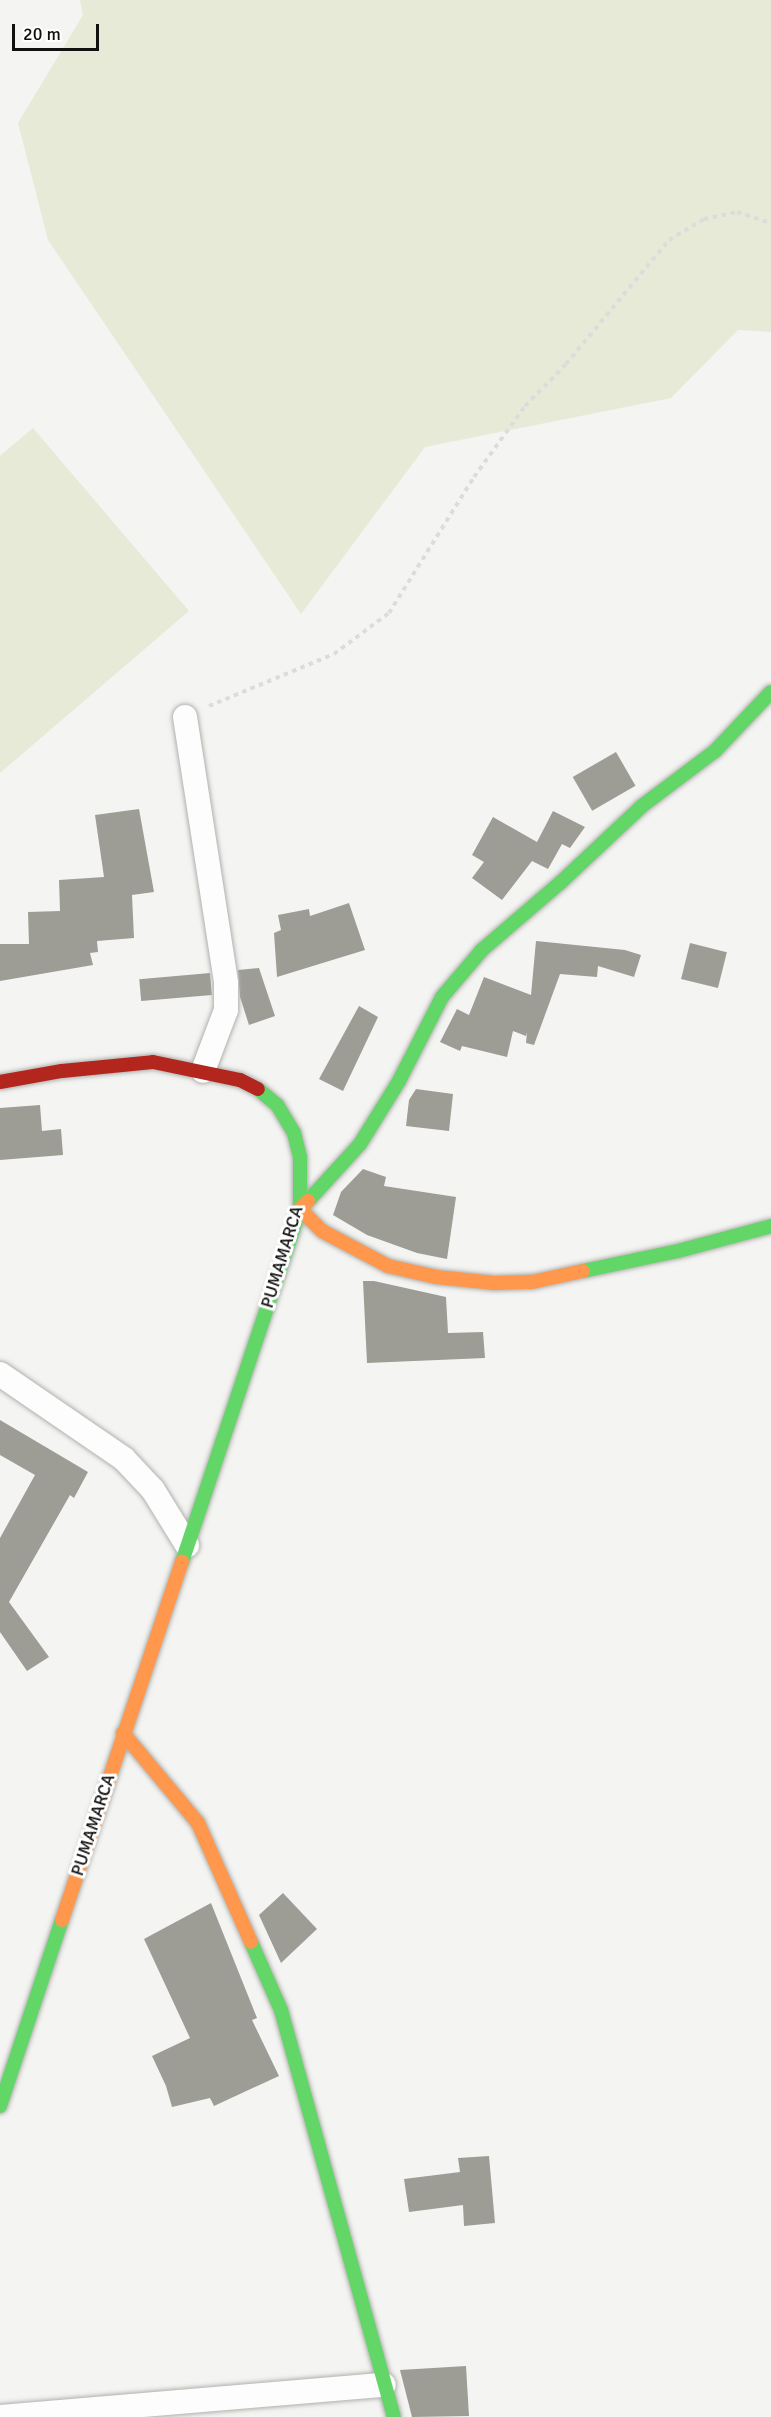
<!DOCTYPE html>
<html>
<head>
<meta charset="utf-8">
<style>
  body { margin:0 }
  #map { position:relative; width:771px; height:2417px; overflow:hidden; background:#f4f4f2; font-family:Signika,sans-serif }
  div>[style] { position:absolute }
  .green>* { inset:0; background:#e7ead6 }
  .building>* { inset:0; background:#9d9d96; transform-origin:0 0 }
  .path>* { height:4px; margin-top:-2px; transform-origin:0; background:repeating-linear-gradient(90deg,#dcdcdc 0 4.5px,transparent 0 9px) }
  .roads { filter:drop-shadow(0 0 2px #b1b1af) drop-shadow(0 0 2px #b1b1af) }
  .street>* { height:24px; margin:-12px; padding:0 12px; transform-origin:12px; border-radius:12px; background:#fdfdfd }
  .fast>* { height:14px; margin:-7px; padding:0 7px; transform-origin:7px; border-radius:7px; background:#63d668 }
  .slow>* { height:14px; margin:-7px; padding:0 7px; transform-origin:7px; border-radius:7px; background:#ff974d }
  .jam>* { height:14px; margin:-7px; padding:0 7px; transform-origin:7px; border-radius:7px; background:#b3261e }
  span { translate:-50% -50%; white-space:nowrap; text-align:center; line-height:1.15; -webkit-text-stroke:6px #fff; paint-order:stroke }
  .street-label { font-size:18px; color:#111110 }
  .scale { position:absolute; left:12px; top:24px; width:87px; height:27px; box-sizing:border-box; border:3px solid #111110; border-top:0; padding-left:8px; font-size:18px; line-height:21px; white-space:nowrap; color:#111110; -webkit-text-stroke:4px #fff; paint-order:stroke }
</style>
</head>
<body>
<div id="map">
  <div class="green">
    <i style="clip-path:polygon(80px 0,771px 0,771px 332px,738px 330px,671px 398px,425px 447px,301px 614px,48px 240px,18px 123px,83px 15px)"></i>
    <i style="clip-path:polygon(33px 428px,189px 611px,0 773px,0 456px)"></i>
  </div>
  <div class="building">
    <i style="left:616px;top:752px;width:39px;height:50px;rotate:60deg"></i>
    <i style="clip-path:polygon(139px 809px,154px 892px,132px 895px,134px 938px,97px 941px,98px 952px,90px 953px,93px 965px,0 981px,0 944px,29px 944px,28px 912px,60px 911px,59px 880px,104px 877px,95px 815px)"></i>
    <i style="clip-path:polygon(553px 811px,585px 827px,570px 848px,562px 844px,548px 869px,532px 861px,502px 900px,472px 878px,484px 862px,472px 855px,493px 817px,537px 842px)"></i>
    <i style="clip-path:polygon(349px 903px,365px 950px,277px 977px,274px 933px,281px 930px,278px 915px,309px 909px,310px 916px)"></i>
    <i style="clip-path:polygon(536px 941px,625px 950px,641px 955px,634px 977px,598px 966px,597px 977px,560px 974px,534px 1045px,526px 1043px,527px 1032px,526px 1036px,513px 1031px,507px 1057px,462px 1046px,460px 1051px,440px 1042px,457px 1009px,469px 1015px,484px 977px,531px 995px)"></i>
    <i style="left:690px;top:943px;width:38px;height:37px;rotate:14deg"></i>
    <i style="clip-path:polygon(259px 968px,275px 1016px,249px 1025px,240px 997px,238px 970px)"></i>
    <i style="left:210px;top:973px;width:22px;height:71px;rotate:85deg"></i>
    <i style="clip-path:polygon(359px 1006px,378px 1017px,343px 1091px,319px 1079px)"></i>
    <i style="clip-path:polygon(416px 1089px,453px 1094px,449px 1131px,406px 1126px,409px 1100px)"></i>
    <i style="clip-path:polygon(40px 1105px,42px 1131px,61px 1129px,63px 1155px,0 1160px,0 1108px)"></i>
    <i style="clip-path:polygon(363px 1169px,386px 1177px,384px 1186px,456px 1197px,447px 1259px,417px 1253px,367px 1235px,333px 1215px,341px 1192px)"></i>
    <i style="clip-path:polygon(363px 1281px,374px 1281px,446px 1297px,448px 1333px,483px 1332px,485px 1358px,367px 1363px)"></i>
    <i style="clip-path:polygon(0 1420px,88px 1472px,74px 1498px,70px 1495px,9px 1602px,49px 1657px,27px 1671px,0 1632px,0 1538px,35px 1475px,0 1455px)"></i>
    <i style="clip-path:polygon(283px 1893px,317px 1929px,281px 1963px,259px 1915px)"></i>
    <i style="clip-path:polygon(211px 1903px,257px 2018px,252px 2020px,279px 2076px,214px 2106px,210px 2098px,172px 2107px,166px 2086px,152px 2056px,190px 2038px,144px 1939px)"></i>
    <i style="clip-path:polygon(489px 2156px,495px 2223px,464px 2226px,463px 2205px,409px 2212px,404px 2179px,460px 2172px,458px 2158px)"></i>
    <i style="clip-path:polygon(466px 2366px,469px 2416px,412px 2417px,400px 2370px)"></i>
  </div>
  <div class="path">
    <i style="left:209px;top:706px;width:135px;rotate:-22.6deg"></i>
    <i style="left:334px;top:654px;width:69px;rotate:-36.7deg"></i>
    <i style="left:389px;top:613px;width:160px;rotate:-58deg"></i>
    <i style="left:474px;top:477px;width:87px;rotate:-54.3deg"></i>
    <i style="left:525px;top:406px;width:59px;rotate:-45.7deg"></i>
    <i style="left:566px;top:364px;width:161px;rotate:-50.3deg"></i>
    <i style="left:669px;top:240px;width:41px;rotate:-31deg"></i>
    <i style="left:704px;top:219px;width:34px;rotate:-12deg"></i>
    <i style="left:737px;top:212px;width:36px;rotate:18deg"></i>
  </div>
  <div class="roads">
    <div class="street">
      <i style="left:185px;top:717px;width:269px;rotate:81.2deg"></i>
      <i style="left:226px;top:983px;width:27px;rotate:90deg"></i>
      <i style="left:226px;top:1010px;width:65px;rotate:110.7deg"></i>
      <i style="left:0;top:1374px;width:150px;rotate:34.4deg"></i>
      <i style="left:124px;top:1459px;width:42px;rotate:46.9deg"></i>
      <i style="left:153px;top:1490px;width:65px;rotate:58.3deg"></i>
      <i style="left:0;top:2417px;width:385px;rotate:-4.8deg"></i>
    </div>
    <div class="fast">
      <i style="left:308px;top:1201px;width:77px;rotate:-47.6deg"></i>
      <i style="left:360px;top:1144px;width:74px;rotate:-58.2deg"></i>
      <i style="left:399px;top:1081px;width:94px;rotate:-62.9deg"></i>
      <i style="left:442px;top:997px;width:62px;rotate:-49.6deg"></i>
      <i style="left:482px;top:950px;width:103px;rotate:-40.7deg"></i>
      <i style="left:560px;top:883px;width:112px;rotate:-43.2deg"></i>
      <i style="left:642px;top:806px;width:91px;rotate:-37deg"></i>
      <i style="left:715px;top:751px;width:81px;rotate:-46.5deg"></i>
      <i style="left:583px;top:1271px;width:97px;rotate:-11.9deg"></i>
      <i style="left:678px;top:1251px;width:96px;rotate:-15deg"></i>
      <i style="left:182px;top:1562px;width:372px;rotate:-71.5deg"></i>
      <i style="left:300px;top:1209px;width:52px;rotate:-90deg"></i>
      <i style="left:300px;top:1157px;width:25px;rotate:-104deg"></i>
      <i style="left:294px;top:1133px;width:33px;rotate:-121deg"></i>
      <i style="left:277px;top:1105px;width:25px;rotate:-140deg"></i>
      <i style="left:251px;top:1942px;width:74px;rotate:66.2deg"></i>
      <i style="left:281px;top:2010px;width:422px;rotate:74.5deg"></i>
      <i style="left:0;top:2106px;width:196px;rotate:-71.6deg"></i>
    </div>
    <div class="slow">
      <i style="left:308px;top:1201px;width:11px;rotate:135deg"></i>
      <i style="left:300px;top:1209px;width:31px;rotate:45deg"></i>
      <i style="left:322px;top:1231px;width:75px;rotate:27.9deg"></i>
      <i style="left:388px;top:1266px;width:49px;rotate:12.9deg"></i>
      <i style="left:436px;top:1277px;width:59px;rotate:5.8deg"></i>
      <i style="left:495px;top:1283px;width:37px;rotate:-2deg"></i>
      <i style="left:532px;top:1282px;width:52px;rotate:-12.2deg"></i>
      <i style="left:123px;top:1733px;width:117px;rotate:50.2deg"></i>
      <i style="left:198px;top:1823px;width:130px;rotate:66deg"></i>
      <i style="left:62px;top:1920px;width:378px;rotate:-71.5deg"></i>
    </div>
    <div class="jam">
      <i style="left:0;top:1082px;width:63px;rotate:-10.1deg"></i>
      <i style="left:62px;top:1071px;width:91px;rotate:-5.6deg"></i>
      <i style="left:153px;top:1062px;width:89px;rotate:11.7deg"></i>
      <i style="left:240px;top:1080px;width:20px;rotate:27deg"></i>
    </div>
  </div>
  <div class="street-label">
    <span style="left:282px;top:1257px;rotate:-73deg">PUMAMARCA</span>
    <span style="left:93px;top:1825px;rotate:-72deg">PUMAMARCA</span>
  </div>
  <div class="scale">20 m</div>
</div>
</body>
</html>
